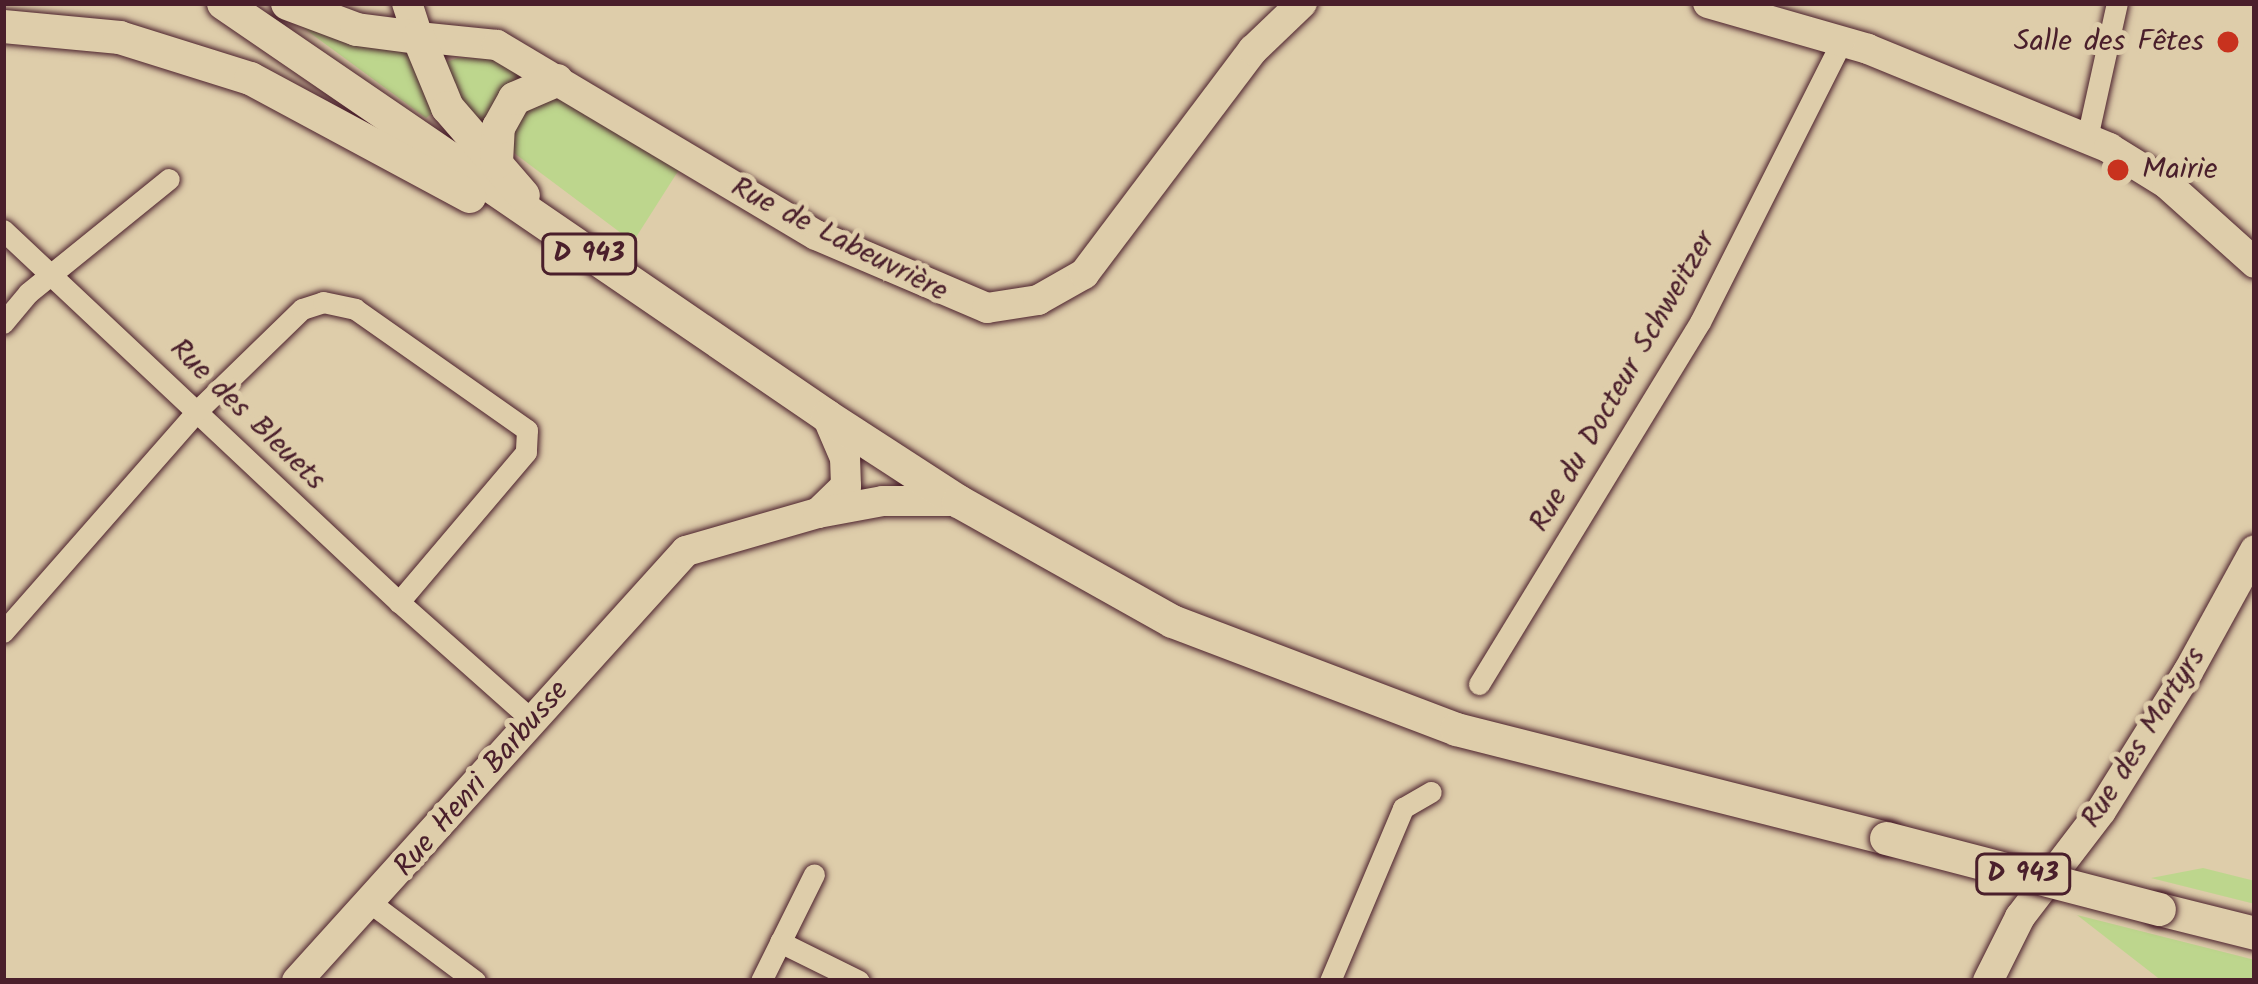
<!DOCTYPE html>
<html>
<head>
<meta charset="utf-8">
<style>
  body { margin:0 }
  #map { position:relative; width:2258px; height:984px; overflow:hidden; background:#decdaa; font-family:Kalam,sans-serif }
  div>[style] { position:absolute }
  .green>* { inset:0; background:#bdd68d }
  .roads { filter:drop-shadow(0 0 3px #4a1f2b) drop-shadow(0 0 3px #4a1f2b) }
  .street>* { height:21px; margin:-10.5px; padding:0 10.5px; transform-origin:10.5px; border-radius:10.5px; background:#decdaa }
  .secondary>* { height:30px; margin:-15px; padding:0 15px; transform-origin:15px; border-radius:15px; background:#decdaa }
  .primary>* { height:33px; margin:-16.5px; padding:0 16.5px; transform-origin:16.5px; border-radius:16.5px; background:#decdaa }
  .bridges { filter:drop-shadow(0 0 3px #4a1f2b) drop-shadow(0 0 3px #4a1f2b) }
  .primary-bridge>* { height:33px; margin:-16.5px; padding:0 16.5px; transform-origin:16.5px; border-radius:16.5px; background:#decdaa }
  .dots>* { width:33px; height:33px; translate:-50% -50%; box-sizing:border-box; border:6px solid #decdaa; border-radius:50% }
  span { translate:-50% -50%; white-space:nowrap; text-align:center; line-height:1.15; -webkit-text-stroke:10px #decdaa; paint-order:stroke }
  .shield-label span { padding:3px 9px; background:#decdaa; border:3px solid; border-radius:9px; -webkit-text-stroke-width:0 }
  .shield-label { font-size:27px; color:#4a1f2b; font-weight:700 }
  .poi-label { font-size:30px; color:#4a1f2b }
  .right { translate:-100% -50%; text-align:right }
  .left { translate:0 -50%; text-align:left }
  .street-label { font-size:30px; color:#4a1f2b }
  .frame { position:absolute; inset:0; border:6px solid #4a1f2b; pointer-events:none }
</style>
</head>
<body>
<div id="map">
  <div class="green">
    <i style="clip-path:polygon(279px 10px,411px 46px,439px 108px,426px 118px)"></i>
    <i style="clip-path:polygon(458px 58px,497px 59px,537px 81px,487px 141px,454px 109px,443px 63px)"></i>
    <i style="clip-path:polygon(543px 96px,572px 102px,682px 165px,633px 242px,514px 153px,506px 127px)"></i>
    <i style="clip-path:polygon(2203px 868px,2255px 881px,2255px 904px,2151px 878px)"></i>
    <i style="clip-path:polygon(2077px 915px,2255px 960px,2255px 981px,2162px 981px)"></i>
  </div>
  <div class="roads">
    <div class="street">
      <i style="left:2087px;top:138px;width:138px;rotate:-77.5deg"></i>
      <i style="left:3px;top:230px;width:543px;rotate:43.21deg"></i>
      <i style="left:3px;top:323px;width:39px;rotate:-50deg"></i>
      <i style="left:28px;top:293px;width:181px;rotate:-39deg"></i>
      <i style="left:3px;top:632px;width:295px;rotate:-48.7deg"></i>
      <i style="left:198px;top:410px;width:145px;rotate:-44.2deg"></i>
      <i style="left:302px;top:309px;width:22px;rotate:-18deg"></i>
      <i style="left:323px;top:302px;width:33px;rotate:12deg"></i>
      <i style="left:355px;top:309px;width:210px;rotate:35.1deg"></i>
      <i style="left:527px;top:430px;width:22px;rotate:93deg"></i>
      <i style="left:526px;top:452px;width:197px;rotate:130.3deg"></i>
      <i style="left:399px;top:602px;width:178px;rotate:41.6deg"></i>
      <i style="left:1479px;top:684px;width:424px;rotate:-58.6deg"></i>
      <i style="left:1700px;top:322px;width:315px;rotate:-63.2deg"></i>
      <i style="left:372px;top:904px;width:129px;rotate:36.8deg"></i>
      <i style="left:780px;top:942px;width:88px;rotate:26.3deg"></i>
      <i style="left:761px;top:981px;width:119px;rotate:-63.6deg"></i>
      <i style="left:1330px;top:981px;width:188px;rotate:-67.1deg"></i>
      <i style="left:1403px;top:808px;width:32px;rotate:-30deg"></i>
    </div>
    <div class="secondary">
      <i style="left:407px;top:3px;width:36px;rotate:72deg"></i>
      <i style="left:418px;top:37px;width:79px;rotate:5.8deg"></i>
      <i style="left:497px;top:45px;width:371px;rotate:30.8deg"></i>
      <i style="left:816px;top:235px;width:186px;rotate:23.1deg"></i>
      <i style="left:987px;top:308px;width:52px;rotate:-8.9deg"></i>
      <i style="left:1038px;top:300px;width:53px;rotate:-29.5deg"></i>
      <i style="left:1084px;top:274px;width:281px;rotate:-53deg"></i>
      <i style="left:1253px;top:50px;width:68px;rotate:-43.8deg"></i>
      <i style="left:1708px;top:3px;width:166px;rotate:16deg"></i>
      <i style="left:1868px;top:49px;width:261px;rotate:22.3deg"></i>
      <i style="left:2109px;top:148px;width:68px;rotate:31.8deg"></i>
      <i style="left:2167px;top:184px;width:118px;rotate:41.9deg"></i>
      <i style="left:818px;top:513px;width:39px;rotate:-44deg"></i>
      <i style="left:846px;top:486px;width:28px;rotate:-92deg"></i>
      <i style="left:845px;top:458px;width:46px;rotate:-113.2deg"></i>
      <i style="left:297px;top:981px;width:580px;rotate:-47.87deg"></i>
      <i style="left:686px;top:551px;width:137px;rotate:-16.1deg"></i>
      <i style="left:818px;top:513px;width:66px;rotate:-10.5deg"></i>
      <i style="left:883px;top:501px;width:75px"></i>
      <i style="left:1988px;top:981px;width:72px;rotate:-63.4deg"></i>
      <i style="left:2020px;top:917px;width:133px;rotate:-52.6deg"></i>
      <i style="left:2101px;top:811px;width:164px;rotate:-58deg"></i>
      <i style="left:2188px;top:672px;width:139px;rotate:-61.2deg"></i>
    </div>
    <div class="primary">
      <i style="left:223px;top:3px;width:732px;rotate:34.36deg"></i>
      <i style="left:827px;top:416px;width:156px;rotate:33deg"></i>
      <i style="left:958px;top:501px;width:245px;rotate:29.3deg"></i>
      <i style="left:1172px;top:621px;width:304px;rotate:20.8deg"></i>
      <i style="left:1456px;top:729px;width:444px;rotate:14.2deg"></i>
      <i style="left:287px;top:3px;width:74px;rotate:20.6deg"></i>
      <i style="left:356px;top:29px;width:63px;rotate:7.4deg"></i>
      <i style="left:418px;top:37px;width:76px;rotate:67.5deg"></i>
      <i style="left:447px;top:107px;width:116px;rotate:49.2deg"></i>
      <i style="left:3px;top:26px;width:117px;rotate:5.4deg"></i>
      <i style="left:119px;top:37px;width:137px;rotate:17.4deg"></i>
      <i style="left:250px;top:78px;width:249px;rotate:28.3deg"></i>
      <i style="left:496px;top:162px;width:35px;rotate:-87deg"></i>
      <i style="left:498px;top:127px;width:33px;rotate:-61deg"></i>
      <i style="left:514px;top:98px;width:46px;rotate:-23.2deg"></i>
      <i style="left:2159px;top:909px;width:99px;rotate:14deg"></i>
    </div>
  </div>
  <div class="bridges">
    <div class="primary-bridge">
      <i style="left:1886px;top:838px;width:282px;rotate:14.6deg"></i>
    </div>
  </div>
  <div class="dots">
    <i style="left:2228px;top:42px;background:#c8321e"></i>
    <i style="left:2118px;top:170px;background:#c8321e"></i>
  </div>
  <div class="shield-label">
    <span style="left:589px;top:254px">D 943</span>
    <span style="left:2023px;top:874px">D 943</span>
  </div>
  <div class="poi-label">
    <span class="right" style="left:2204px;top:42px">Salle des Fêtes</span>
    <span class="left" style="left:2142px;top:170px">Mairie</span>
  </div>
  <div class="street-label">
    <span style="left:839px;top:240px;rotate:27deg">Rue de Labeuvrière</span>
    <span style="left:1623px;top:382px;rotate:-60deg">Rue du Docteur Schweitzer</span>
    <span style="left:247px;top:415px;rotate:44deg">Rue des Bleuets</span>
    <span style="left:2144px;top:738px;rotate:-58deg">Rue des Martyrs</span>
    <span style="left:482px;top:779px;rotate:-49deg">Rue Henri Barbusse</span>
  </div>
  <div class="frame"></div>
</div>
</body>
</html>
